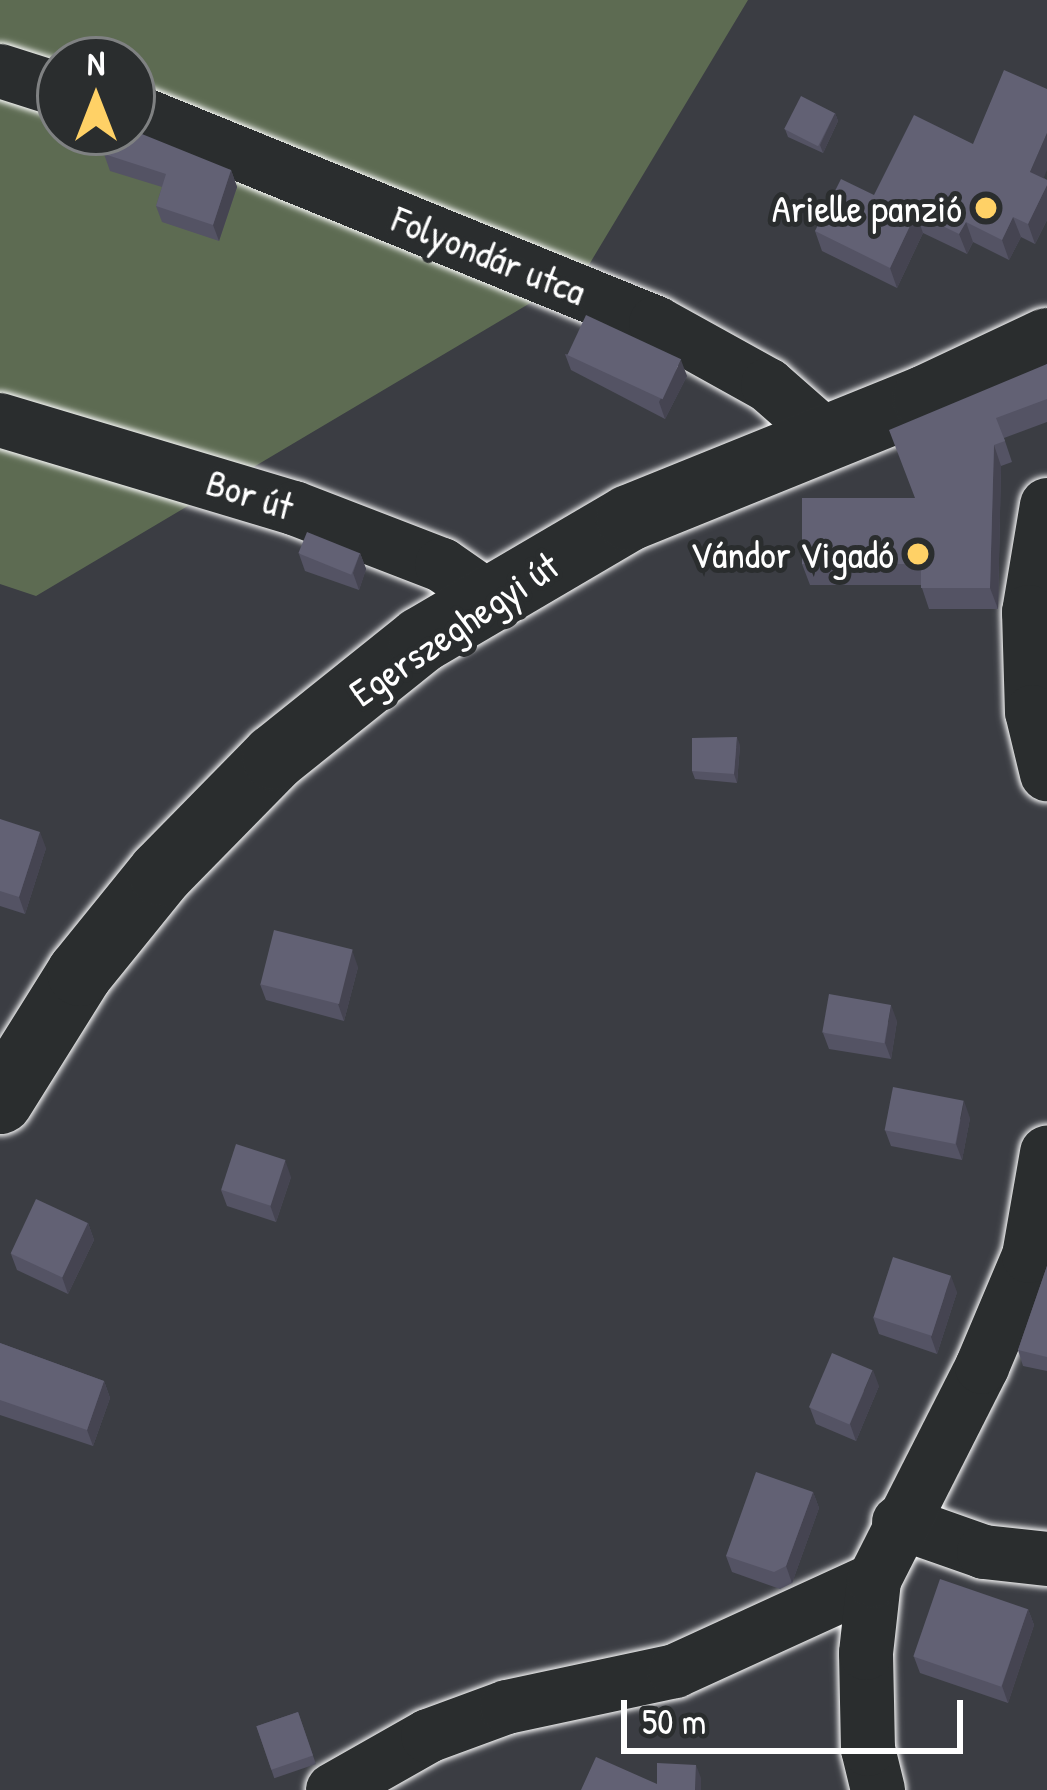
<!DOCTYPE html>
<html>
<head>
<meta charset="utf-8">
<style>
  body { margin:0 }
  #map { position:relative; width:1047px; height:1790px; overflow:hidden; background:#3b3d43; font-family:"Patrick Hand",sans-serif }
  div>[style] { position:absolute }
  .green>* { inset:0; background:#5d6b52 }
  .roads { filter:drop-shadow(0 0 3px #fff) drop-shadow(0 0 3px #fff) }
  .minor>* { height:54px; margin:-27px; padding:0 27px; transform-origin:27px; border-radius:27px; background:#2a2d2e }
  .tertiary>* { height:66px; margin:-33px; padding:0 33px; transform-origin:33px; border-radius:33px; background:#2a2d2e }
  .wall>* { inset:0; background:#545364; transform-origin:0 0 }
  .shaded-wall>* { inset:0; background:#454451 }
  .building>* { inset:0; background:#626174; transform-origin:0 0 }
  .dots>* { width:33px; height:33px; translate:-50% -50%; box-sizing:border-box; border:6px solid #2a2d2e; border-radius:50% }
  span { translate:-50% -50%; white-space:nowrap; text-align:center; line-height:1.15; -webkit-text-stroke:10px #2a2d2e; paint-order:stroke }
  .poi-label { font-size:39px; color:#fff }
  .right { translate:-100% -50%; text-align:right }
  .street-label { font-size:39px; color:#fff }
  .north { position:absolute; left:36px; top:36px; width:120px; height:120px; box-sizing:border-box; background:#2a2d2e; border:3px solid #7f8182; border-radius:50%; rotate:0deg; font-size:33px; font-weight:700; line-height:48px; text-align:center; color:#fff }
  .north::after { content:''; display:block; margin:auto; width:42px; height:54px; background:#ffd166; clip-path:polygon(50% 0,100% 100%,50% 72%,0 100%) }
  .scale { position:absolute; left:621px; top:1700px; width:342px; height:54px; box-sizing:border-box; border:6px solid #fff; border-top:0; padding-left:15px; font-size:36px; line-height:42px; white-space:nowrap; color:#fff; -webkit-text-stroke:9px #2a2d2e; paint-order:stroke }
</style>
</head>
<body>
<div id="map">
  <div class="green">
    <i style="clip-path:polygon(evenodd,0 0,748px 0,566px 303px,547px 293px,36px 596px,0 584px,0 0,60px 60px,132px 60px,132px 132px,60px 132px,60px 60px)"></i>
  </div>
  <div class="roads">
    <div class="minor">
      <i style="left:0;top:71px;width:63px;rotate:17.6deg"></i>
      <i style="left:132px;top:110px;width:566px;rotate:22.12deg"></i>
      <i style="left:656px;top:323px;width:128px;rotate:29deg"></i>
      <i style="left:768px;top:385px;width:77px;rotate:41.3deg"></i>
      <i style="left:0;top:420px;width:307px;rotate:16.7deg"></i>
      <i style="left:294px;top:508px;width:159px;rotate:21.1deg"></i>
      <i style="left:442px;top:565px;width:56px;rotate:34.8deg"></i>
      <i style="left:1047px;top:505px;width:109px;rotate:99.5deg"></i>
      <i style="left:1029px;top:612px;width:100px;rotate:88.3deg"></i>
      <i style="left:1032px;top:712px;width:64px;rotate:76.4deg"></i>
      <i style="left:899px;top:1522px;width:90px;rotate:19.4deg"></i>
      <i style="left:984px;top:1552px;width:63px;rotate:6.3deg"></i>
      <i style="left:333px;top:1790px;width:109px;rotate:-29.6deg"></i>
      <i style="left:428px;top:1736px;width:84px;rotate:-20.2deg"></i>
      <i style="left:507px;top:1707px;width:172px;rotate:-12.1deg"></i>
      <i style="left:675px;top:1671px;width:219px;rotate:-24.6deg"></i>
      <i style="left:878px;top:1790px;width:42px;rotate:-103.7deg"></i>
      <i style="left:868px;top:1749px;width:96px;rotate:-91.2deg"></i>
      <i style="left:866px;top:1653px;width:73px;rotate:-83.7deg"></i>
      <i style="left:874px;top:1580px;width:239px;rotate:-63.1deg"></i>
      <i style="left:982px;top:1367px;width:121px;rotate:-67.1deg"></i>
      <i style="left:1029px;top:1256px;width:105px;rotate:-80.1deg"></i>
    </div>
    <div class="tertiary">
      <i style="left:0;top:1101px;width:151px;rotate:-58deg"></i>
      <i style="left:80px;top:973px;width:129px;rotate:-51deg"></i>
      <i style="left:161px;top:873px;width:163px;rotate:-45.5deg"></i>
      <i style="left:275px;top:757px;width:187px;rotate:-38.7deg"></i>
      <i style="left:421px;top:640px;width:241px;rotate:-30.4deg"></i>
      <i style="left:629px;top:518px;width:320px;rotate:-22deg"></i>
      <i style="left:926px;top:398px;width:134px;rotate:-25.2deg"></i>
    </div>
  </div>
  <div class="wall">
    <i style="clip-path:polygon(835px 113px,838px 121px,823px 153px,788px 137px,785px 129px)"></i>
    <i style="clip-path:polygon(104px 154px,231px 170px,237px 187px,219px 241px,162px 222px,156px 206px,162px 187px,110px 171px)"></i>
    <i style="clip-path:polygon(1044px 178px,1047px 180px,1047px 220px,1035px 244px,1021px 237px,1009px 260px,973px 242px,967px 254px,923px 233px,897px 288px,822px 251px,815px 231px,874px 195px)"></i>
    <i style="clip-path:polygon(565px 354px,687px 376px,665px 419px,571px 370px)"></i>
    <i style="clip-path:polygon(1047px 364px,1047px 422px,1004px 438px,1012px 462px,1001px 466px,998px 609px,929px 609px,921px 585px,810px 585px,802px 564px,915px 498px)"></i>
    <i style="clip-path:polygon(360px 553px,366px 569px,359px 590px,305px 571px,299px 554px)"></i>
    <i style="clip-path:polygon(740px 745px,737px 783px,695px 779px,692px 771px)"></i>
    <i style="clip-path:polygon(0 819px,46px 848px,25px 914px,0 906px)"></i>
    <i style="clip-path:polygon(358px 967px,344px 1021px,266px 1000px,260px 984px)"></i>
    <i style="clip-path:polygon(897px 1021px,891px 1059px,829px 1049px,823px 1033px)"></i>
    <i style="clip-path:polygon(970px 1118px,962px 1160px,891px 1146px,885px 1130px)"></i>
    <i style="clip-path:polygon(291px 1177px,276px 1222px,227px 1206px,221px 1190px)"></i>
    <i style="clip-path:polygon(88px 1223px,94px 1240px,68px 1294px,17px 1270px,11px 1254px)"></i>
    <i style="clip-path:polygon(1047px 1266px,1047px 1371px,1023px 1366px,1018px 1350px)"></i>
    <i style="clip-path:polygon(957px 1292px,937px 1354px,879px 1334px,873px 1317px)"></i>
    <i style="clip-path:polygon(0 1343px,104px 1381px,110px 1398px,93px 1446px,0 1415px)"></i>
    <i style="clip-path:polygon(879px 1386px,856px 1441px,816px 1424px,810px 1408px)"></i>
    <i style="clip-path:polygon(813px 1492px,819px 1508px,792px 1583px,780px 1589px,732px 1572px,726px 1556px)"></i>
    <i style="clip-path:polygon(1028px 1609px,1034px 1625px,1008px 1703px,920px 1673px,914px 1657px)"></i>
    <i style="left:298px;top:1712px;width:55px;height:44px;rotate:71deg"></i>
  </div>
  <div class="shaded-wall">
    <i style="clip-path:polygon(835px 113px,838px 121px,823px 153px,820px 145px)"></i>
    <i style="clip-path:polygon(1047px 133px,1047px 170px,1038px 192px,1030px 172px)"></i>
    <i style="clip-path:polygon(231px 170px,237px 187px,219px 241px,213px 225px)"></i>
    <i style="clip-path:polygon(1047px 185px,1047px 220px,1035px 244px,1028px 224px)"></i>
    <i style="clip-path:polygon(916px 213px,923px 233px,897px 288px,890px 268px)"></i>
    <i style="clip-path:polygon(1013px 217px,1021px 237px,1009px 260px,1002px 240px)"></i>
    <i style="clip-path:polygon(966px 222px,973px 242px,967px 254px,959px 234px)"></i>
    <i style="clip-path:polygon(681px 360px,687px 376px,665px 419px,659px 402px)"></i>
    <i style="clip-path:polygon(994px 445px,1001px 466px,998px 609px,990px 588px)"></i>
    <i style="clip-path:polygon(360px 553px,366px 569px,359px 590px,353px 573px)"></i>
    <i style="clip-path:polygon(737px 737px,740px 745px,737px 783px,734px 774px)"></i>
    <i style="clip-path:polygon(40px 832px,46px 848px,25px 914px,19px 897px)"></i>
    <i style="clip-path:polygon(352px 950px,358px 967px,344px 1021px,338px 1004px)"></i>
    <i style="clip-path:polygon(891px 1005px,897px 1021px,891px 1059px,885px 1043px)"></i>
    <i style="clip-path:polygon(964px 1101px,970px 1118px,962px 1160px,956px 1144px)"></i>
    <i style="clip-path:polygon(285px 1160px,291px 1177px,276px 1222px,270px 1205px)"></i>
    <i style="clip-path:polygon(88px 1223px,94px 1240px,68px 1294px,62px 1277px)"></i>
    <i style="clip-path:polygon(951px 1276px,957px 1292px,937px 1354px,931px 1337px)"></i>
    <i style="clip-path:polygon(873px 1370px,879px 1386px,856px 1441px,850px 1424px)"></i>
    <i style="clip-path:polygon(104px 1381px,110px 1398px,93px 1446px,87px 1430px)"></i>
    <i style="clip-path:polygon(813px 1492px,819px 1508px,792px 1583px,786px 1566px)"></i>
    <i style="clip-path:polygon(1028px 1609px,1034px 1625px,1008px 1703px,1002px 1686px)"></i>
    <i style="clip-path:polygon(696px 1765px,701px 1778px,701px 1790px,695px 1790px)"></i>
  </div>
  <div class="building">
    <i style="clip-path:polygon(1004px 70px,1047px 89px,1047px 133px,1030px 172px,1047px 180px,1047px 185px,1028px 224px,1013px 217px,1002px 240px,966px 222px,959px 234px,916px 213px,890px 268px,815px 231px,841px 179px,874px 195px,914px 115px,973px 144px)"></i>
    <i style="left:801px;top:96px;width:38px;height:37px;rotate:27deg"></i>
    <i style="clip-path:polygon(132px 130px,231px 170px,213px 225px,156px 206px,166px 174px,104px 154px,111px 132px,132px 132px)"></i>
    <i style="left:586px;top:315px;width:105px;height:44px;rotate:25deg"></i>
    <i style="clip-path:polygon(1047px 364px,1047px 399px,996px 418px,1005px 441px,994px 445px,990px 588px,921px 588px,921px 564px,802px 564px,802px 498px,915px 498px,889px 430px)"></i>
    <i style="left:307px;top:532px;width:57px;height:23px;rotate:22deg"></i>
    <i style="clip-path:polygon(737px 737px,734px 774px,692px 771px,692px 738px)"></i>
    <i style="clip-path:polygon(0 819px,40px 832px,19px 897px,0 891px)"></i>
    <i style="left:274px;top:930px;width:81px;height:56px;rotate:14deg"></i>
    <i style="left:829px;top:994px;width:63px;height:39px;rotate:10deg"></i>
    <i style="left:893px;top:1087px;width:72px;height:44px;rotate:11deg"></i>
    <i style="left:236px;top:1144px;width:52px;height:48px;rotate:18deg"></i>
    <i style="left:36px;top:1199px;width:57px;height:60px;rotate:25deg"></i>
    <i style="left:893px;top:1257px;width:61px;height:63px;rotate:18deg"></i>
    <i style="clip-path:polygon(1047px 1266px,1047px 1357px,1018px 1350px)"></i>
    <i style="clip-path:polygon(0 1343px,104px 1381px,87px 1430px,0 1400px)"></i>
    <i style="left:832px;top:1353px;width:44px;height:59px;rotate:23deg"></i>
    <i style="clip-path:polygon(756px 1472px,813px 1492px,786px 1566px,774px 1572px,726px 1556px)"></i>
    <i style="left:940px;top:1579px;width:93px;height:82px;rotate:19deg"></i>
    <i style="left:298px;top:1712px;width:46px;height:44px;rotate:71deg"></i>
    <i style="clip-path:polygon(596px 1757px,657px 1784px,657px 1763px,696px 1765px,695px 1790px,581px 1790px)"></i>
  </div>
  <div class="dots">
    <i style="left:986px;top:208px;background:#ffd166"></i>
    <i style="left:918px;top:554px;background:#ffd166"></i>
  </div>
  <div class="poi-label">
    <span class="right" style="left:962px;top:208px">Arielle panzió</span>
    <span class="right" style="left:894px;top:554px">Vándor Vigadó</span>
  </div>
  <div class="street-label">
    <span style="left:489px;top:255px;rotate:22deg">Folyondár utca</span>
    <span style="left:250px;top:494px;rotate:18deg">Bor út</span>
    <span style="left:454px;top:629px;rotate:-34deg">Egerszeghegyi út</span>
  </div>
  <div class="north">N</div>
  <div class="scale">50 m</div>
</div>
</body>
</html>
